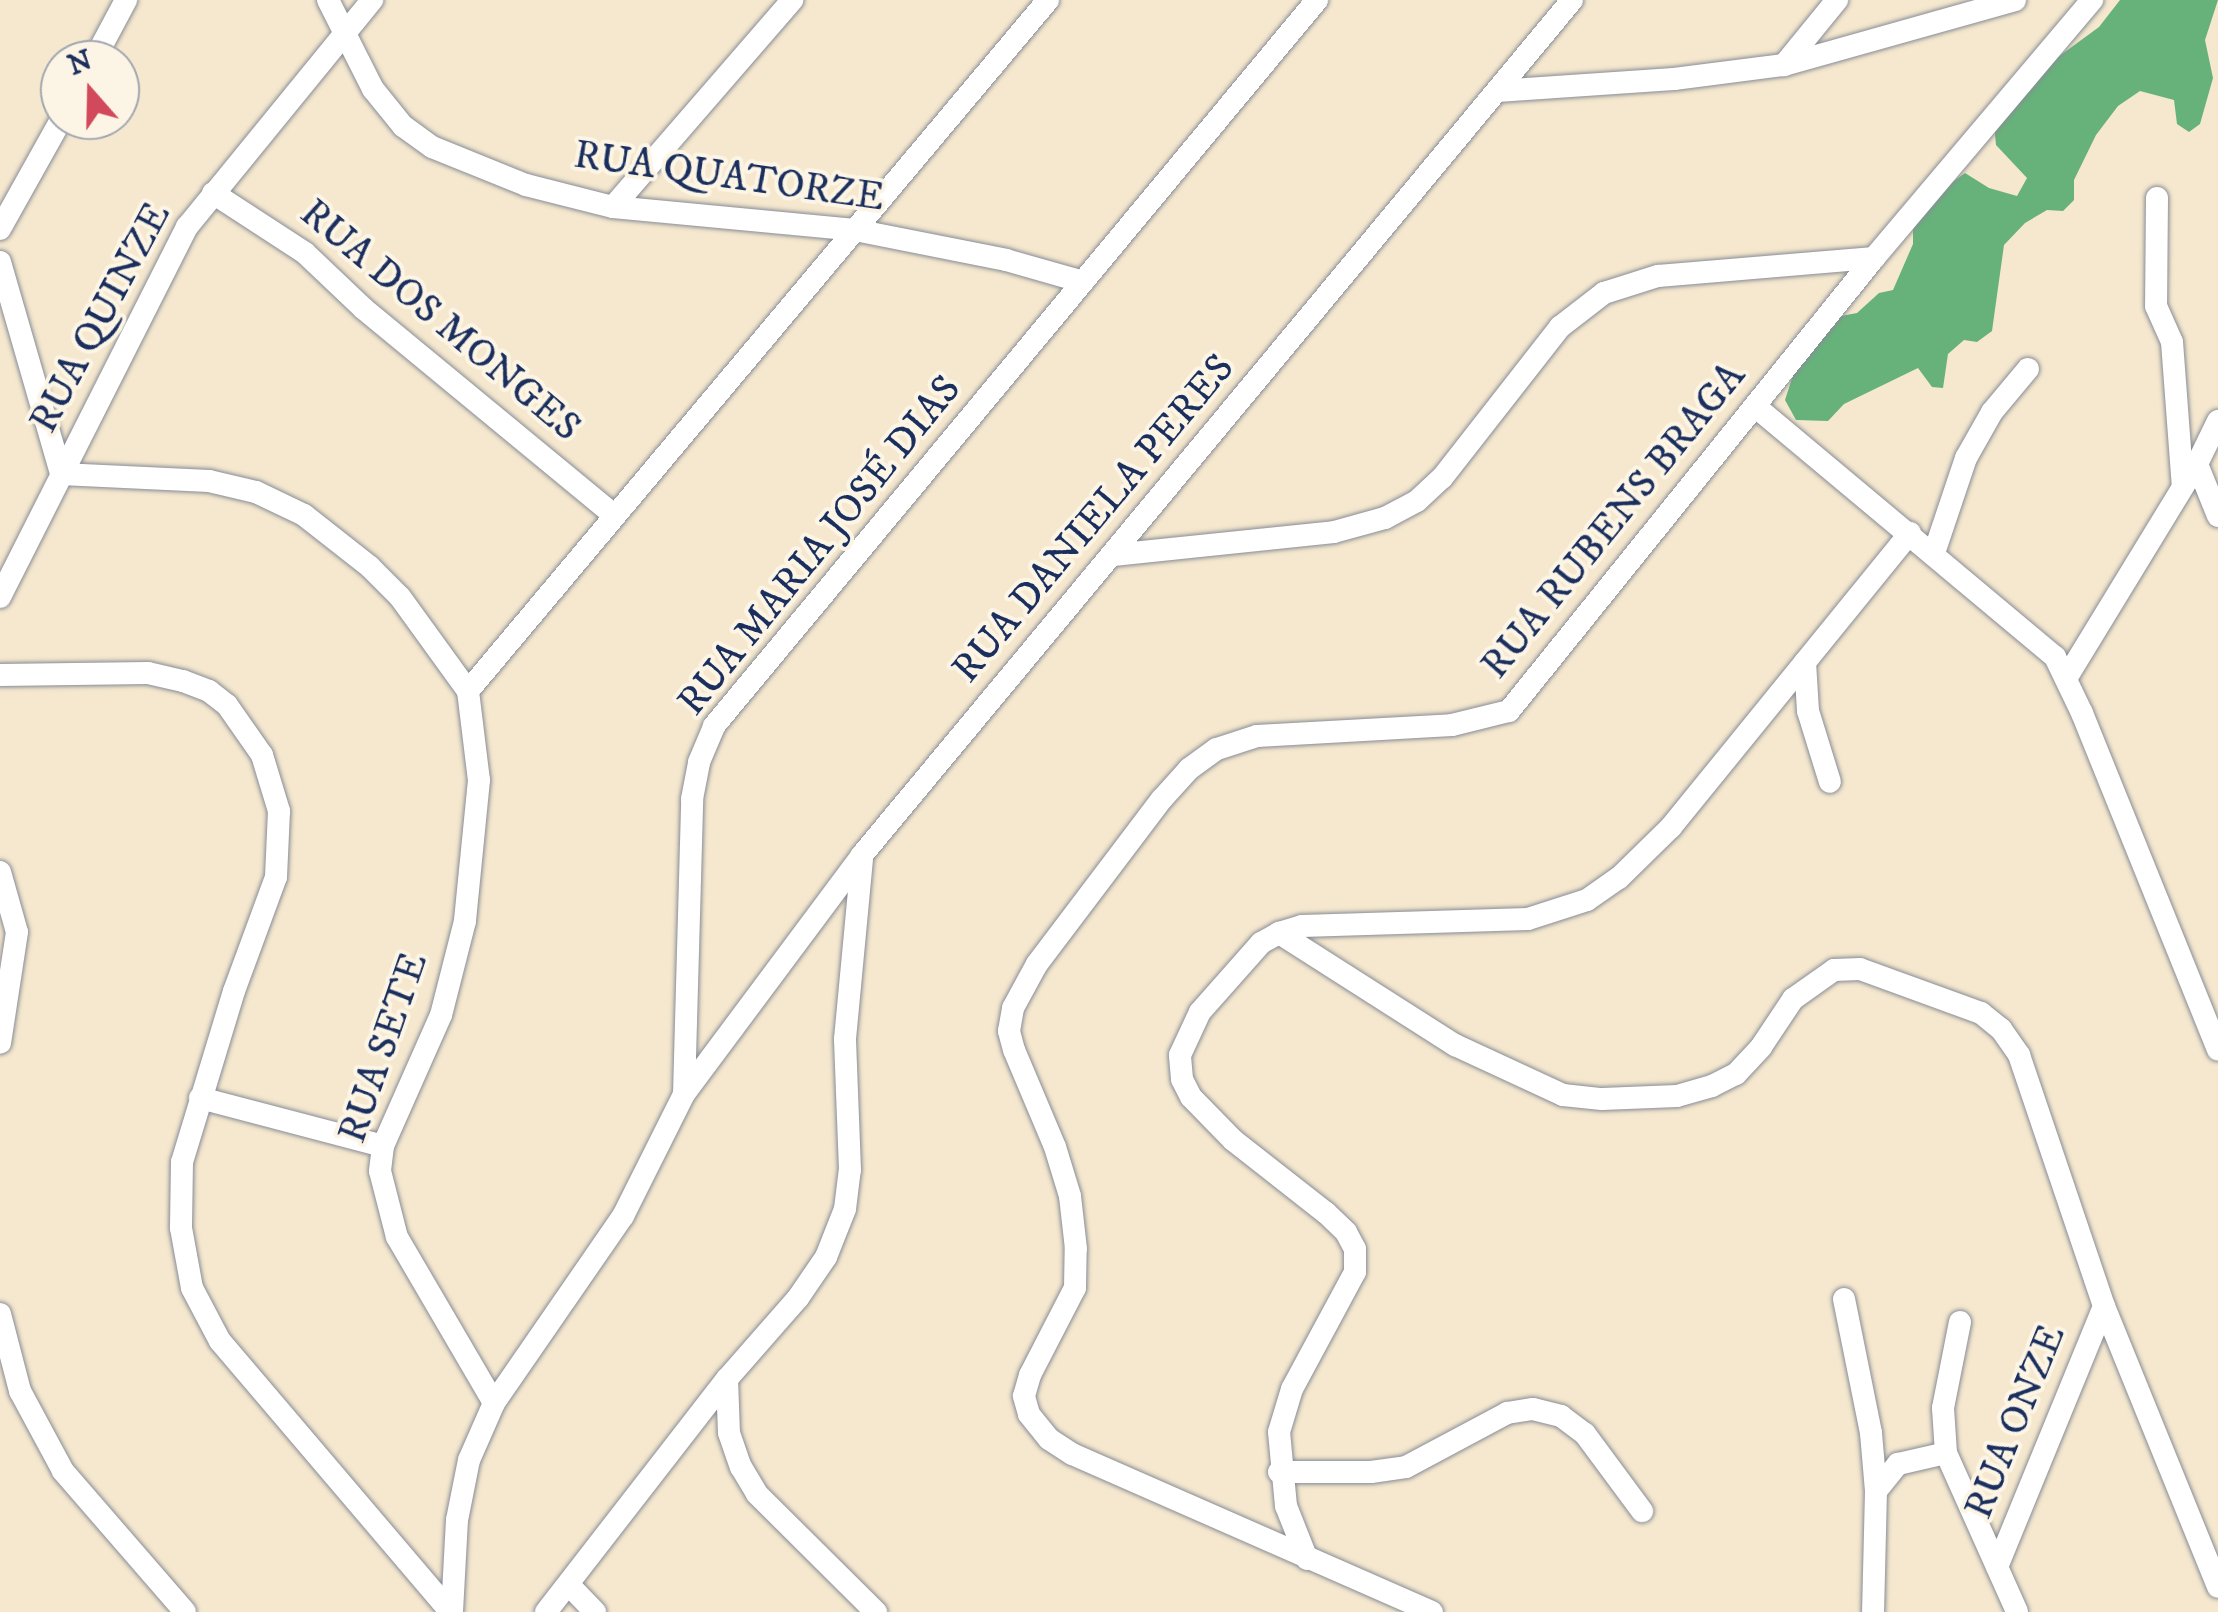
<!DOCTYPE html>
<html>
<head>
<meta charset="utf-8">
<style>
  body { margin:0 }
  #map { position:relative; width:2218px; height:1612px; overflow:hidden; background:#f5e8ce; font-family:"IM FELL DW Pica",serif }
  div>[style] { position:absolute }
  .forest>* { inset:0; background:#67b27a }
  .roads { filter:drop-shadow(0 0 2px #888c96) drop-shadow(0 0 2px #888c96) }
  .street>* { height:22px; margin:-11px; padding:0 11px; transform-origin:11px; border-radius:11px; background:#fff }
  span { translate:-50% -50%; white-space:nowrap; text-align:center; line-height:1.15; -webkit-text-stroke:8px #fcf5e5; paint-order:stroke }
  .street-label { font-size:40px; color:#1b2f5e }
  .north { position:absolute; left:40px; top:40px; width:100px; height:100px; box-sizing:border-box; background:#fcf5e5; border:2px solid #a2a6af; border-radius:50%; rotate:340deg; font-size:28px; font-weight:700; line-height:40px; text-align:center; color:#1b2f5e }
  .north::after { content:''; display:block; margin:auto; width:35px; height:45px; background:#d1495b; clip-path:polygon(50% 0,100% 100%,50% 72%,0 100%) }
</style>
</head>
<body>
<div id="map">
  <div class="forest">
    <i style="clip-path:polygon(2120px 0,2218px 0,2205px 40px,2213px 78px,2200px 124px,2189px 132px,2177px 124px,2174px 100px,2140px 91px,2118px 106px,2096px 135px,2074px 180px,2074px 200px,2063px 211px,2047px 210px,2025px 223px,2004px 245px,1992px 331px,1977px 342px,1964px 340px,1948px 354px,1943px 388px,1932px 387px,1918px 368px,1844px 404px,1828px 421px,1796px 420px,1785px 400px,1793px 375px,1841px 316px,1857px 313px,1879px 293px,1893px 290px,1913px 244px,1913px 228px,1943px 189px,1965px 173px,1989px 188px,2017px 196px,2027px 178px,1996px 145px,1994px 125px,2058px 57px,2099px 27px)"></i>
  </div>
  <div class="roads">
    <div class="street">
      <i style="left:328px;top:0;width:100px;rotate:63.2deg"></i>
      <i style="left:373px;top:89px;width:48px;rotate:51deg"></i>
      <i style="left:403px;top:126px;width:36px;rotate:36deg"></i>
      <i style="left:432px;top:147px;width:101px;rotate:22deg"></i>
      <i style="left:526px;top:185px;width:90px;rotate:14.2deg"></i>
      <i style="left:613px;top:207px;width:243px;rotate:5.4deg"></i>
      <i style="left:855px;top:230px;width:154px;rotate:11.2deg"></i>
      <i style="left:1006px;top:260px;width:80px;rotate:15.9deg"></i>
      <i style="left:94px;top:60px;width:68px;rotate:-61.9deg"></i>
      <i style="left:1784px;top:65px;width:84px;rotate:-50.8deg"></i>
      <i style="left:1497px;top:91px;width:177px;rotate:-3.9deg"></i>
      <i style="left:1674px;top:79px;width:111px;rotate:-7.3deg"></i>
      <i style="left:1784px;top:65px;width:240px;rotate:-15.7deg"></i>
      <i style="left:213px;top:193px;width:110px;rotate:33.1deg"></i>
      <i style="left:305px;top:253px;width:81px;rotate:43.5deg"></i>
      <i style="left:364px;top:309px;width:323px;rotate:39.5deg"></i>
      <i style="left:2157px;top:198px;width:108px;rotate:90.5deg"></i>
      <i style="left:2156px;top:306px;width:39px;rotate:66deg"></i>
      <i style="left:2172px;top:342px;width:145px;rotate:85.7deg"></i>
      <i style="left:613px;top:207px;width:274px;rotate:-49.1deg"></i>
      <i style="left:0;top:229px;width:125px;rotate:-60.8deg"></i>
      <i style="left:0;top:262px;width:221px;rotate:73.9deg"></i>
      <i style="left:1756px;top:407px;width:390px;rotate:39.9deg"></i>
      <i style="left:2055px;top:657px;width:62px;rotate:64.3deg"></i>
      <i style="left:2082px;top:713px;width:363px;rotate:68deg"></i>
      <i style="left:2197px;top:464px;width:56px;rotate:68deg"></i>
      <i style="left:61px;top:474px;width:148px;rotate:2.7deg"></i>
      <i style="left:209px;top:481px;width:48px;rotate:13.2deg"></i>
      <i style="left:256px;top:492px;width:53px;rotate:25.6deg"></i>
      <i style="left:304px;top:515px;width:84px;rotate:38.2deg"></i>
      <i style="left:370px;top:567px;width:42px;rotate:45deg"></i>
      <i style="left:400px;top:597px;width:116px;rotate:54.1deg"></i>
      <i style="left:468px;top:691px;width:90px;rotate:83deg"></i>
      <i style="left:479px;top:780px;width:142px;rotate:95.7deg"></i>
      <i style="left:465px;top:921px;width:97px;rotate:104.3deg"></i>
      <i style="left:441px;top:1015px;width:143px;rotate:113.9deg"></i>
      <i style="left:383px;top:1146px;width:25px;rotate:97deg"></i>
      <i style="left:380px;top:1171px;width:68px;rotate:75.6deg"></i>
      <i style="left:397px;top:1237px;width:192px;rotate:59.7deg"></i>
      <i style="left:1934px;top:553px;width:100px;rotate:-71.4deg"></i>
      <i style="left:1966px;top:458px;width:53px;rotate:-60.5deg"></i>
      <i style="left:1992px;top:412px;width:56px;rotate:-50.1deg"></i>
      <i style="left:1113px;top:555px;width:222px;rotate:-5.9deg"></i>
      <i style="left:1334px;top:532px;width:53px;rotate:-15.4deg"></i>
      <i style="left:1385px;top:518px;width:36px;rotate:-28deg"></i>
      <i style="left:1417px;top:501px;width:34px;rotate:-43deg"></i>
      <i style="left:1442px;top:478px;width:192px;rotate:-52deg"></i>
      <i style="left:1560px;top:327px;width:56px;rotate:-37.7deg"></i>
      <i style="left:1604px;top:293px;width:57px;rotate:-17.5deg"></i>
      <i style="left:1658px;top:276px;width:217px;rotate:-4.8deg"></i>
      <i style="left:0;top:597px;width:415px;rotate:-63.2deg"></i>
      <i style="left:187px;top:227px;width:293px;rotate:-50.8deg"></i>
      <i style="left:1805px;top:662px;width:49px;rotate:86.5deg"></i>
      <i style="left:1808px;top:711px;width:74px;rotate:72.8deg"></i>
      <i style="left:0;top:675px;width:148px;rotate:-0.8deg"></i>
      <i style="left:148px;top:673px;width:36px;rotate:13deg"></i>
      <i style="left:183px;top:681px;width:28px;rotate:21deg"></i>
      <i style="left:209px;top:691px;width:23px;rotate:38deg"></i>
      <i style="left:227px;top:705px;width:61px;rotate:55deg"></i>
      <i style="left:262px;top:755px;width:59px;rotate:73.1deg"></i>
      <i style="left:279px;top:811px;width:66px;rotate:92.6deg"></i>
      <i style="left:276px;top:877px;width:121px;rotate:110.2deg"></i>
      <i style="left:234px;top:991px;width:179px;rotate:106.9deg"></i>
      <i style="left:182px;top:1162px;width:66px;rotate:90.9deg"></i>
      <i style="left:181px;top:1228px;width:61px;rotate:79.6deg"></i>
      <i style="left:192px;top:1288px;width:60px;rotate:62.2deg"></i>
      <i style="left:220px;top:1341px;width:356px;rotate:49.6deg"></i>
      <i style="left:2067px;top:677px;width:250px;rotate:-58.6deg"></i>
      <i style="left:2197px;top:464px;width:48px;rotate:-64deg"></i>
      <i style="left:468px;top:691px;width:902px;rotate:-49.99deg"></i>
      <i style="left:0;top:872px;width:62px;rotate:74.2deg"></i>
      <i style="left:17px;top:932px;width:112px;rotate:98.7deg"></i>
      <i style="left:1279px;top:933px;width:209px;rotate:32.5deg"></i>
      <i style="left:1455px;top:1045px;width:119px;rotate:24.8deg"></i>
      <i style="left:1563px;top:1095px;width:39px;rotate:6deg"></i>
      <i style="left:1602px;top:1099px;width:75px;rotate:-2.3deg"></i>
      <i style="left:1677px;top:1096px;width:36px;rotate:-16deg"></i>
      <i style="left:1712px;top:1086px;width:27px;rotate:-27deg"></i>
      <i style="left:1736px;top:1074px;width:37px;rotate:-47deg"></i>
      <i style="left:1761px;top:1047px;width:58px;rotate:-56.3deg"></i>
      <i style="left:1793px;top:999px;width:50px;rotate:-35.3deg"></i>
      <i style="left:1834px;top:970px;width:26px;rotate:-2deg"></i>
      <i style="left:1860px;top:969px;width:129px;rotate:20deg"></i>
      <i style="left:1981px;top:1013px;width:26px;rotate:39deg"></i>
      <i style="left:2001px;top:1029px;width:32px;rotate:55deg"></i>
      <i style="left:2019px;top:1055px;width:265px;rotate:71.3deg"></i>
      <i style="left:2104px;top:1306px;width:303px;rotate:67.9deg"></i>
      <i style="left:684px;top:1094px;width:298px;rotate:-53.3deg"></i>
      <i style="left:862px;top:855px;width:1111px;rotate:-50.29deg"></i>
      <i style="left:200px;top:1098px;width:189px;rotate:14.7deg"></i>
      <i style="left:1844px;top:1299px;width:137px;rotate:78.6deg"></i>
      <i style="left:1871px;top:1433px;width:58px;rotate:85.1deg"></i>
      <i style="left:1876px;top:1491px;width:121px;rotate:91.4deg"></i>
      <i style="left:0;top:1314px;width:80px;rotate:75.4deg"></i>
      <i style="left:20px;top:1391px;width:91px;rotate:61.7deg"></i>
      <i style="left:63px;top:1471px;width:186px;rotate:49.1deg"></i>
      <i style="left:1960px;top:1322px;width:88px;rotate:101.2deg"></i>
      <i style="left:1943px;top:1408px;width:45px;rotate:86.2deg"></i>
      <i style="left:1946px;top:1453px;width:174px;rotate:65.9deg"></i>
      <i style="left:727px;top:1379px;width:54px;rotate:87.9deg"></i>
      <i style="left:729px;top:1433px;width:36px;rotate:71deg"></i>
      <i style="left:741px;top:1467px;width:31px;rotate:59deg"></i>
      <i style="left:757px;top:1494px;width:168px;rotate:44.8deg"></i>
      <i style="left:1279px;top:1472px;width:92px"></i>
      <i style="left:1371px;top:1472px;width:35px;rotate:-8deg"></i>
      <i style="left:1406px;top:1467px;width:115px;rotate:-28.1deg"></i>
      <i style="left:1507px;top:1413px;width:26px;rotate:-9deg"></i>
      <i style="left:1533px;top:1409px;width:29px;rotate:14deg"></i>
      <i style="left:1561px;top:1416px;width:30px;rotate:37deg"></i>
      <i style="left:1585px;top:1434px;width:96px;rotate:53.5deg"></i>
      <i style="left:1876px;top:1491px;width:35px;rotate:-51deg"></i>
      <i style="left:1898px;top:1464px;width:49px;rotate:-12.9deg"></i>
      <i style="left:1307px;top:1559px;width:57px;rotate:-111.6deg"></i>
      <i style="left:1286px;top:1506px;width:74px;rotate:-95.4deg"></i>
      <i style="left:1279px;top:1432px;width:45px;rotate:-73.2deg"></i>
      <i style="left:1292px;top:1389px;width:133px;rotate:-61.7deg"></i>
      <i style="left:1355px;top:1272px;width:23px;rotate:-90deg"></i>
      <i style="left:1355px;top:1249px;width:19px;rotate:-118deg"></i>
      <i style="left:1346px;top:1232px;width:28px;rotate:-136deg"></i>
      <i style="left:1326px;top:1213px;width:118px;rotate:-141.9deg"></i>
      <i style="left:1233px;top:1140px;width:60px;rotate:-134.3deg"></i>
      <i style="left:1191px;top:1097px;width:20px;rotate:-117deg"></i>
      <i style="left:1182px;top:1079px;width:24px;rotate:-95deg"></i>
      <i style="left:1180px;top:1055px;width:47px;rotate:-65.1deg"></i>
      <i style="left:1200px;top:1012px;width:92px;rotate:-48.5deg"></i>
      <i style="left:1261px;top:943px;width:21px;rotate:-29deg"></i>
      <i style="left:1279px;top:933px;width:24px;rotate:-17deg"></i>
      <i style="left:1302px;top:926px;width:226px;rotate:-1.8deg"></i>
      <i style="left:1528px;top:919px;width:62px;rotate:-17.9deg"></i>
      <i style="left:1587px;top:900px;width:39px;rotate:-35deg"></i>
      <i style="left:1619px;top:878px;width:73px;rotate:-44.4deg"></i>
      <i style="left:1671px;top:827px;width:379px;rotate:-50.9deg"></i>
      <i style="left:1997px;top:1567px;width:282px;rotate:-67.7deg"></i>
      <i style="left:570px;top:1586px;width:36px;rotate:46deg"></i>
      <i style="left:452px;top:1612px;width:92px;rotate:-86.9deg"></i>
      <i style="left:457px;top:1520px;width:61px;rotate:-78.7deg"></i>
      <i style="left:469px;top:1460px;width:62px;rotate:-66.3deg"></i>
      <i style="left:494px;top:1403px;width:227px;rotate:-55.4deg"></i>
      <i style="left:623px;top:1216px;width:136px;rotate:-63.4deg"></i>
      <i style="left:684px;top:1094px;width:295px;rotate:-88.4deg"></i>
      <i style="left:692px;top:799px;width:38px;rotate:-79deg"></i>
      <i style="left:699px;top:762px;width:39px;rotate:-67deg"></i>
      <i style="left:714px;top:726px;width:944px;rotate:-50.29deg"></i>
      <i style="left:546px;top:1612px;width:295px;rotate:-52.2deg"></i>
      <i style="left:727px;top:1379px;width:108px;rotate:-48.8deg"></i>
      <i style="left:798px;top:1298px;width:50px;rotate:-55.7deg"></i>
      <i style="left:826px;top:1257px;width:52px;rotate:-68.4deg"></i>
      <i style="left:845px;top:1209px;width:39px;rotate:-83deg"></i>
      <i style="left:850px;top:1170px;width:131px;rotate:-92.2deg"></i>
      <i style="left:845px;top:1039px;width:182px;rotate:-84.6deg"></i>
      <i style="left:1432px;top:1612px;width:393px;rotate:-156.3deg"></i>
      <i style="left:1072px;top:1454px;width:27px;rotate:-147deg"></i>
      <i style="left:1049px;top:1439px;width:32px;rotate:-129deg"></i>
      <i style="left:1029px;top:1414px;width:19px;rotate:-106deg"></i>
      <i style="left:1024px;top:1396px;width:22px;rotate:-74deg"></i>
      <i style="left:1030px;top:1375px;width:98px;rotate:-62.7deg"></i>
      <i style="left:1075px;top:1288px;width:39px;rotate:-89deg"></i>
      <i style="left:1076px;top:1249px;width:53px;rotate:-96.5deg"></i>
      <i style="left:1070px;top:1196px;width:51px;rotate:-107deg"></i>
      <i style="left:1055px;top:1147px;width:105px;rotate:-112.9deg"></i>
      <i style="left:1014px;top:1050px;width:20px;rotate:-105deg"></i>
      <i style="left:1009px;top:1031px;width:23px;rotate:-80deg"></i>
      <i style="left:1013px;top:1008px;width:50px;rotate:-61.4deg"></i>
      <i style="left:1037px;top:964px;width:207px;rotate:-52.9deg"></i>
      <i style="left:1162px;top:799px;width:40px;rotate:-48deg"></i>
      <i style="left:1189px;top:769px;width:34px;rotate:-36deg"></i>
      <i style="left:1217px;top:749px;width:42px;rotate:-18deg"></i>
      <i style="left:1257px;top:736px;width:195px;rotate:-3.2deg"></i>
      <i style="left:1452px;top:725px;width:59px;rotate:-13.8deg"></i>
      <i style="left:1509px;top:711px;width:582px;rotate:-51.14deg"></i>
      <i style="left:1874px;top:258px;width:338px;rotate:-49.8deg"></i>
    </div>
  </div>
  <div class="street-label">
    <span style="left:729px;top:177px;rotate:8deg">RUA QUATORZE</span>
    <span style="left:101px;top:318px;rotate:-62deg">RUA QUINZE</span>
    <span style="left:440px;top:321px;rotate:40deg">RUA DOS MONGES</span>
    <span style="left:1094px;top:519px;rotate:-50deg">RUA DANIELA PERES</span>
    <span style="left:1614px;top:521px;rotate:-51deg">RUA RUBENS BRAGA</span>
    <span style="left:820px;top:546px;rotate:-51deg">RUA MARIA JOSÉ DIAS</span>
    <span style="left:384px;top:1048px;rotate:-71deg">RUA SETE</span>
    <span style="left:2016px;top:1422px;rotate:-68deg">RUA ONZE</span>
  </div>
  <div class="north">N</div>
</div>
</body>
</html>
